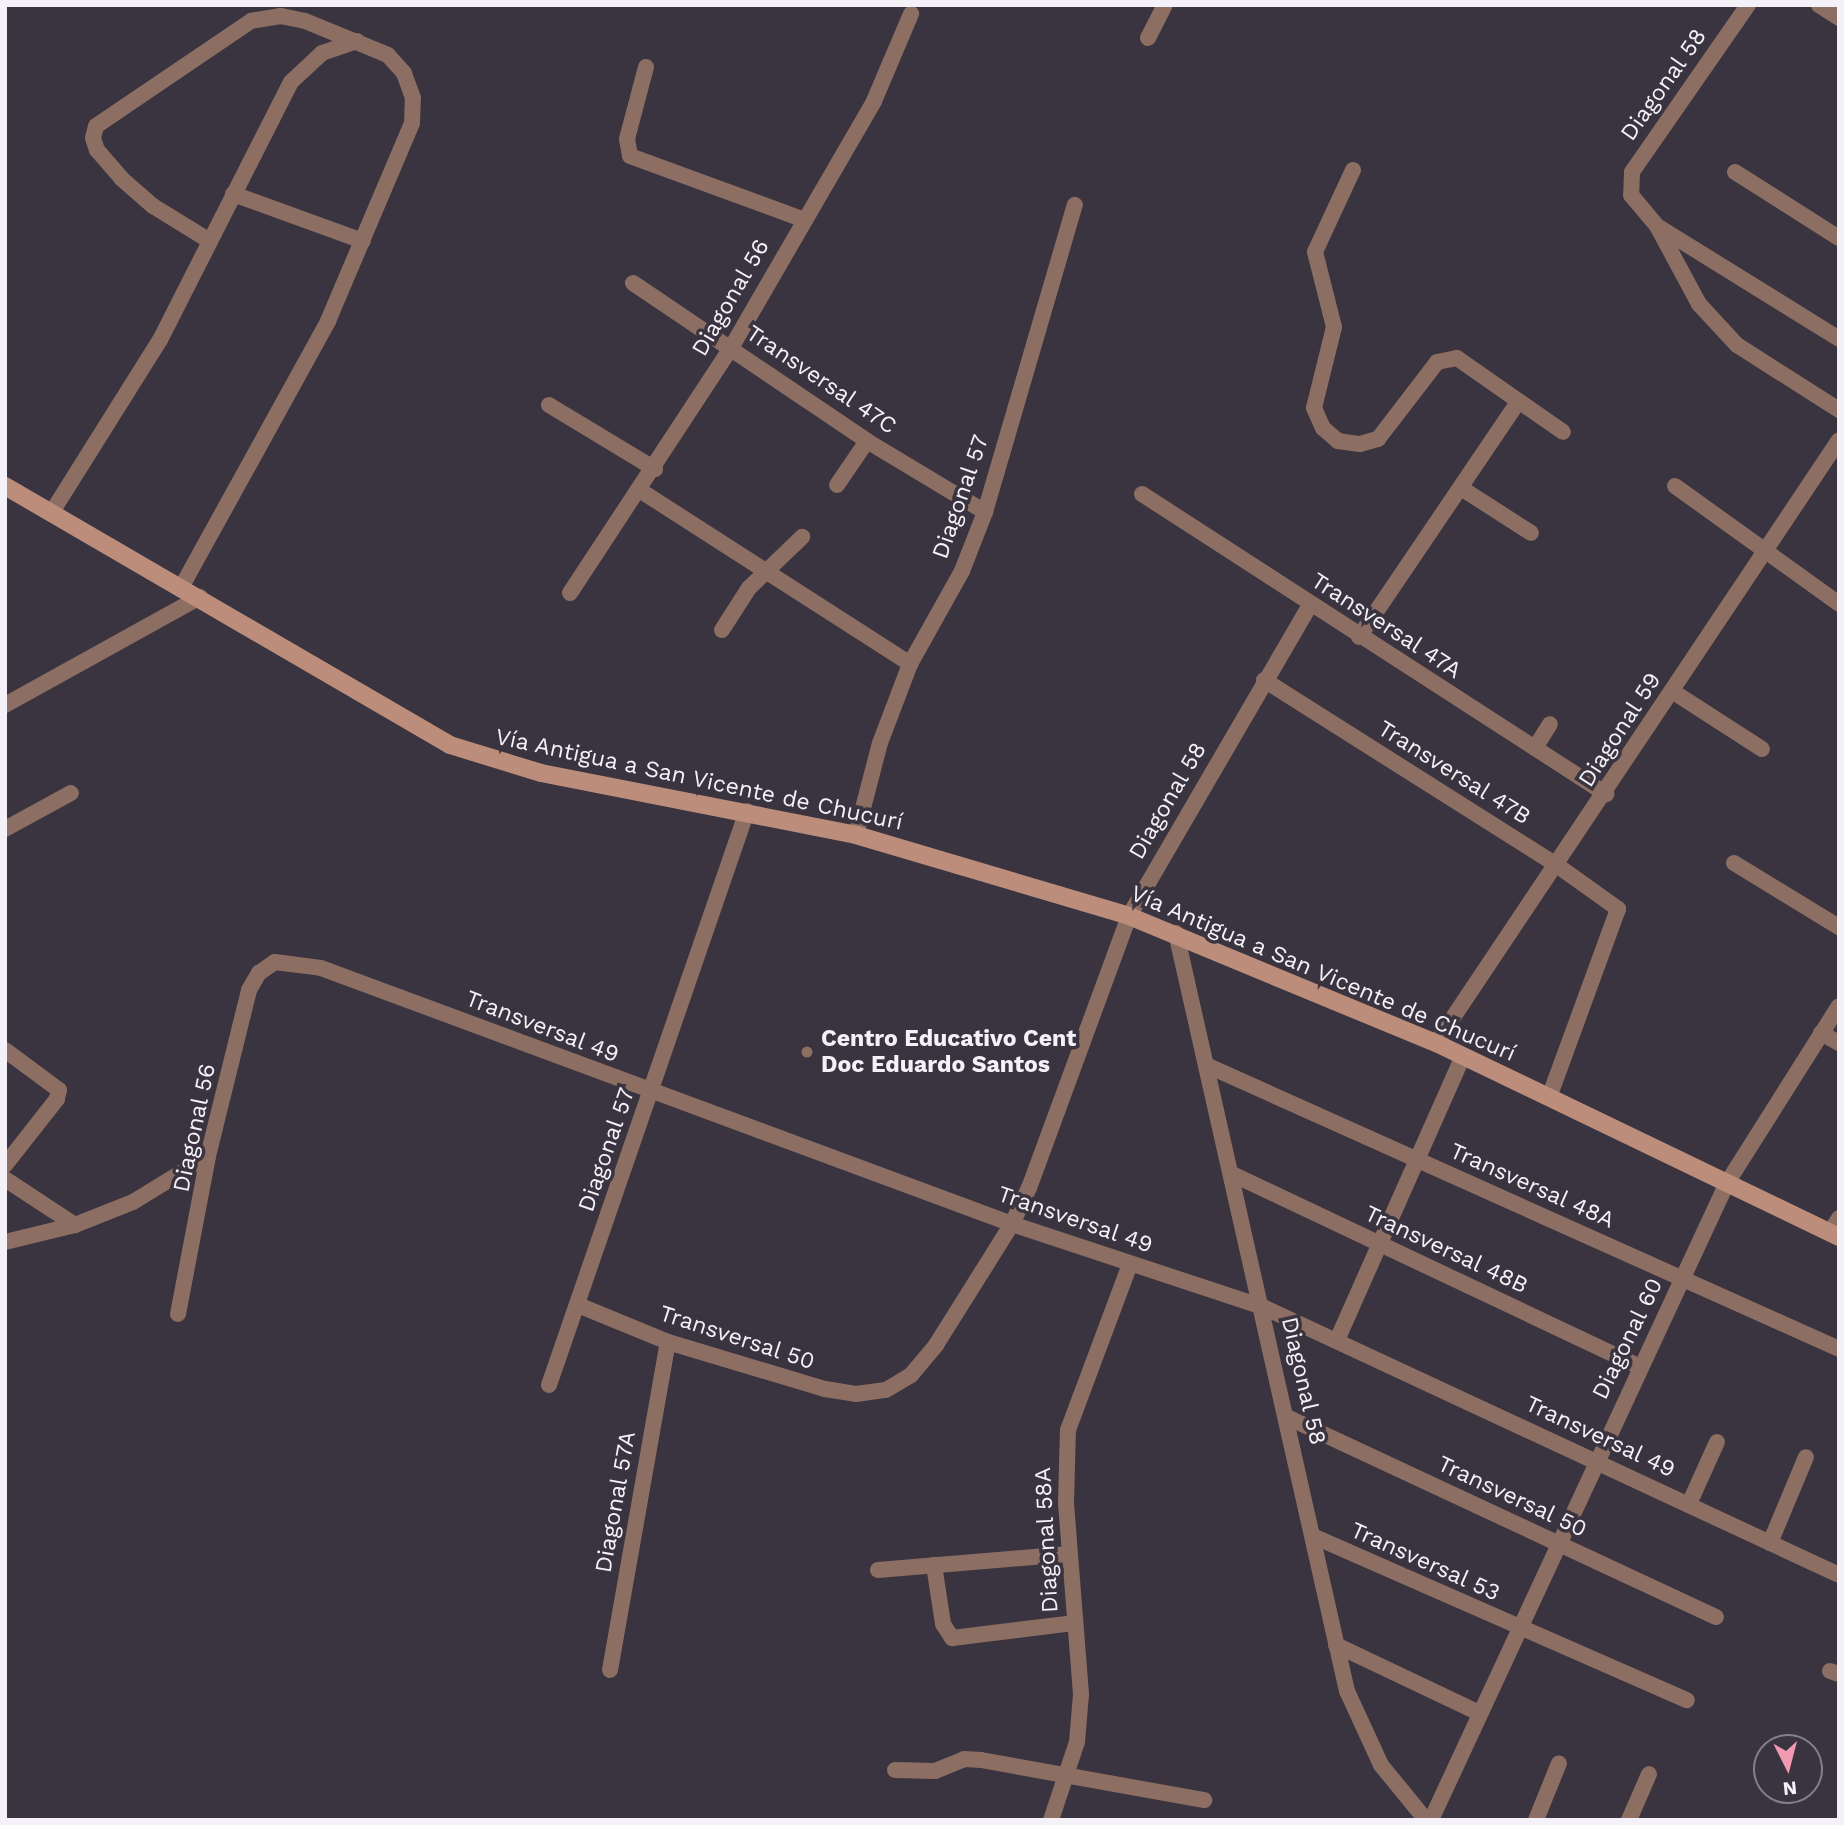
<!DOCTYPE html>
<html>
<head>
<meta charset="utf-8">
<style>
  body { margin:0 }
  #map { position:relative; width:1844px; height:1825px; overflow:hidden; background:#39343f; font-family:"Work Sans",sans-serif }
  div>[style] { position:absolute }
  .street>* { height:16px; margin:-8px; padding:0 8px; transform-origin:8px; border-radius:8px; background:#8c6e63 }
  .secondary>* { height:18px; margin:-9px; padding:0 9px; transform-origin:9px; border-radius:9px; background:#bb8d7a }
  .dots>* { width:19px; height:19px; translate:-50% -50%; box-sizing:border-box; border:4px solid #39343f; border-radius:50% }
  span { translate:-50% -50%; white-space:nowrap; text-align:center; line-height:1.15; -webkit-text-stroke:7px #39343f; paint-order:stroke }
  .street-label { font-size:23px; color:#f5f1f9 }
  .poi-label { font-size:23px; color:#f5f1f9; font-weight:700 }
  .left { translate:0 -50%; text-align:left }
  .frame { position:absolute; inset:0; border:7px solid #f5f1f9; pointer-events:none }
  .north { position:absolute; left:1753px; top:1734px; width:70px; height:70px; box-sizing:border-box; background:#39343f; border:2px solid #848089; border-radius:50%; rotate:174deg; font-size:19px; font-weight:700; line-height:28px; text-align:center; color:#f5f1f9 }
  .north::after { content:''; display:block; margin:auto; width:24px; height:32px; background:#f19ab2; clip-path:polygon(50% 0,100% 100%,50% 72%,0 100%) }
</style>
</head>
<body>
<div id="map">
  <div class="street">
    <i style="left:1748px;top:5px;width:203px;rotate:124.8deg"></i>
    <i style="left:1632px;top:172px;width:23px;rotate:92deg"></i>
    <i style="left:1631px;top:195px;width:40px;rotate:50deg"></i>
    <i style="left:1657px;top:226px;width:89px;rotate:61.7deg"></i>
    <i style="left:1699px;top:304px;width:56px;rotate:47.2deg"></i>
    <i style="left:1737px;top:345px;width:121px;rotate:32.5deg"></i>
    <i style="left:1819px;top:5px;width:24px;rotate:33deg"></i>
    <i style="left:1148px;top:38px;width:37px;rotate:-63deg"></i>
    <i style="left:646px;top:67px;width:74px;rotate:104.8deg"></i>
    <i style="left:627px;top:139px;width:17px;rotate:80deg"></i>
    <i style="left:630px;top:156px;width:183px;rotate:20.1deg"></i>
    <i style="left:1353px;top:170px;width:90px;rotate:114.9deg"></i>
    <i style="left:1315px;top:252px;width:77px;rotate:75.8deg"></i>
    <i style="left:1334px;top:327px;width:83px;rotate:103.9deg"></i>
    <i style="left:1314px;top:408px;width:22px;rotate:66deg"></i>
    <i style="left:1323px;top:428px;width:20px;rotate:41deg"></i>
    <i style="left:1338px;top:441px;width:22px;rotate:8deg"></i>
    <i style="left:1360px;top:444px;width:19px;rotate:-16deg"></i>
    <i style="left:1378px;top:439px;width:97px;rotate:-52.5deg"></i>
    <i style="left:1437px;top:362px;width:20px;rotate:-11deg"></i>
    <i style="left:1457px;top:358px;width:129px;rotate:34.9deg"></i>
    <i style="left:1735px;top:172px;width:123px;rotate:32.4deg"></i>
    <i style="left:233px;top:194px;width:138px;rotate:19.9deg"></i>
    <i style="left:1657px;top:226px;width:214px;rotate:31.8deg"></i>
    <i style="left:633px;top:283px;width:282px;rotate:34deg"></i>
    <i style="left:867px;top:441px;width:138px;rotate:31deg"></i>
    <i style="left:549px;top:405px;width:124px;rotate:31.1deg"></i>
    <i style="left:837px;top:485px;width:53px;rotate:-55.7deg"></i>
    <i style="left:1675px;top:486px;width:202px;rotate:35.7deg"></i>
    <i style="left:1461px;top:488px;width:83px;rotate:32.7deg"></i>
    <i style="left:641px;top:491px;width:320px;rotate:32.7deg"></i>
    <i style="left:1142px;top:494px;width:553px;rotate:32.88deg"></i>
    <i style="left:52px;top:512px;width:203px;rotate:-57.9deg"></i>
    <i style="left:160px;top:340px;width:289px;rotate:-63.1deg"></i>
    <i style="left:291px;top:82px;width:42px;rotate:-43.1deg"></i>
    <i style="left:322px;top:53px;width:37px;rotate:-19deg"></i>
    <i style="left:182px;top:586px;width:303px;rotate:-61.1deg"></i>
    <i style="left:328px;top:321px;width:215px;rotate:-67deg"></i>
    <i style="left:412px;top:123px;width:25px;rotate:-88deg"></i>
    <i style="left:413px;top:98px;width:27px;rotate:-110deg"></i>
    <i style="left:404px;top:73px;width:24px;rotate:-132deg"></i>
    <i style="left:388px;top:55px;width:90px;rotate:-157.7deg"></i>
    <i style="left:305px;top:21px;width:25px;rotate:-168deg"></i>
    <i style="left:281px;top:16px;width:30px;rotate:171deg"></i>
    <i style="left:251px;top:21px;width:187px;rotate:145.9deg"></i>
    <i style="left:96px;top:126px;width:12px;rotate:104deg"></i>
    <i style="left:93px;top:138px;width:13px;rotate:72deg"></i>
    <i style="left:97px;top:150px;width:38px;rotate:49deg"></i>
    <i style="left:122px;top:179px;width:41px;rotate:41.1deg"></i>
    <i style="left:153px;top:206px;width:67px;rotate:31.6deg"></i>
    <i style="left:570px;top:593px;width:293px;rotate:-56.7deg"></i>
    <i style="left:731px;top:348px;width:285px;rotate:-59.9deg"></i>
    <i style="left:874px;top:101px;width:95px;rotate:-67deg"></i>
    <i style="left:722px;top:630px;width:50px;rotate:-57.3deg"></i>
    <i style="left:749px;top:588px;width:74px;rotate:-43.9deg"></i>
    <i style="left:1359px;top:637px;width:284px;rotate:-55.9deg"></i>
    <i style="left:1264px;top:680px;width:348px;rotate:32.3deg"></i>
    <i style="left:1558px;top:866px;width:74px;rotate:35.6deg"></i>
    <i style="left:1618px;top:909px;width:201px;rotate:110.1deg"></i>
    <i style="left:1672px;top:691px;width:107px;rotate:32.8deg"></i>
    <i style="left:5px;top:705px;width:223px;rotate:-29deg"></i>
    <i style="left:1535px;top:748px;width:28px;rotate:-58deg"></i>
    <i style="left:5px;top:829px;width:75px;rotate:-28.6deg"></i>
    <i style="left:856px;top:835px;width:95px;rotate:-75.4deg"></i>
    <i style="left:880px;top:743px;width:85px;rotate:-69.2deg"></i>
    <i style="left:910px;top:664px;width:107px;rotate:-60.8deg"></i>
    <i style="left:962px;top:571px;width:63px;rotate:-68.7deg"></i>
    <i style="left:985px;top:512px;width:320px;rotate:-73.7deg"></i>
    <i style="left:1734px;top:863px;width:123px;rotate:31.4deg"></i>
    <i style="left:1176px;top:933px;width:777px;rotate:77.29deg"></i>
    <i style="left:1347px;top:1691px;width:81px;rotate:65.3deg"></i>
    <i style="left:1381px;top:1765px;width:71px;rotate:50.7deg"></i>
    <i style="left:1821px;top:1033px;width:21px;rotate:29deg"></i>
    <i style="left:1436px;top:1043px;width:725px;rotate:-56.24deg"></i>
    <i style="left:5px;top:1050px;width:67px;rotate:36.5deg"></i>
    <i style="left:59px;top:1090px;width:9px;rotate:103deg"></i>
    <i style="left:57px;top:1099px;width:84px;rotate:128.2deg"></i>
    <i style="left:1206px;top:1065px;width:694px;rotate:24.16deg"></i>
    <i style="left:1232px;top:1174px;width:451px;rotate:25.3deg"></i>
    <i style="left:5px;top:1179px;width:84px;rotate:33.3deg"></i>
    <i style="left:1830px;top:1232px;width:17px;rotate:-57deg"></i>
    <i style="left:5px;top:1242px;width:72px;rotate:-13.7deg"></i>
    <i style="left:75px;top:1225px;width:62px;rotate:-21.6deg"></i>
    <i style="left:133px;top:1202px;width:88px;rotate:-31.5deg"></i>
    <i style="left:578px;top:1305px;width:97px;rotate:22.3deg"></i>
    <i style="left:668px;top:1342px;width:164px;rotate:16.7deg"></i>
    <i style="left:825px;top:1389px;width:31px;rotate:9deg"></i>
    <i style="left:856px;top:1394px;width:30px;rotate:-8deg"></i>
    <i style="left:886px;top:1390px;width:29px;rotate:-31deg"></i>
    <i style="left:911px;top:1375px;width:39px;rotate:-50deg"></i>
    <i style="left:936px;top:1345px;width:143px;rotate:-57.9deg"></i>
    <i style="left:1012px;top:1224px;width:40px;rotate:-65deg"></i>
    <i style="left:1029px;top:1188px;width:290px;rotate:-69.8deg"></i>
    <i style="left:1129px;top:916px;width:360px;rotate:-59.8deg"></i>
    <i style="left:178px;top:1314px;width:161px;rotate:-79.2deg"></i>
    <i style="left:208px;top:1156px;width:171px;rotate:-76.1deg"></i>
    <i style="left:249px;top:990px;width:20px;rotate:-60deg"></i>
    <i style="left:259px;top:973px;width:19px;rotate:-35deg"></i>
    <i style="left:275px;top:962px;width:46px;rotate:7.4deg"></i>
    <i style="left:321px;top:968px;width:737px;rotate:20.33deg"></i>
    <i style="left:1012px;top:1224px;width:264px;rotate:18.3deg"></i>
    <i style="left:1263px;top:1307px;width:635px;rotate:24.95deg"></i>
    <i style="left:1338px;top:1338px;width:308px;rotate:-66.1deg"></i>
    <i style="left:549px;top:1385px;width:607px;rotate:-70.97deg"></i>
    <i style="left:1289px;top:1418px;width:471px;rotate:25deg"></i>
    <i style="left:1689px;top:1504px;width:68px;rotate:-65.7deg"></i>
    <i style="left:1315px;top:1537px;width:406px;rotate:23.7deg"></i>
    <i style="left:1770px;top:1543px;width:93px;rotate:-67.3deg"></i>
    <i style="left:934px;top:1565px;width:60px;rotate:81.3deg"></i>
    <i style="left:943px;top:1624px;width:17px;rotate:57deg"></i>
    <i style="left:952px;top:1638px;width:124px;rotate:-7deg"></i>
    <i style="left:878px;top:1570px;width:192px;rotate:-4.8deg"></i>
    <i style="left:1336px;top:1645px;width:158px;rotate:25.4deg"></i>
    <i style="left:610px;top:1670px;width:333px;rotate:-80deg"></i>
    <i style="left:1830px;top:1671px;width:9px;rotate:18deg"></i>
    <i style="left:895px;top:1770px;width:40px;rotate:1.4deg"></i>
    <i style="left:935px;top:1771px;width:31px;rotate:-22deg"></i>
    <i style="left:964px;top:1759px;width:17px;rotate:3deg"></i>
    <i style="left:981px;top:1760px;width:227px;rotate:10.2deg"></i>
    <i style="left:1051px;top:1820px;width:82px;rotate:-71.6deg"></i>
    <i style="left:1077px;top:1742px;width:48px;rotate:-85.2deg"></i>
    <i style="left:1081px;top:1694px;width:191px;rotate:-94.5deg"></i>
    <i style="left:1066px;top:1504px;width:74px;rotate:-88.5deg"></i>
    <i style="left:1068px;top:1430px;width:177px;rotate:-69.5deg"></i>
    <i style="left:1431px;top:1820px;width:702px;rotate:-65.08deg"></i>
    <i style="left:1727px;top:1183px;width:209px;rotate:-57.7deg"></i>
    <i style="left:1536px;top:1820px;width:61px;rotate:-68deg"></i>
    <i style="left:1629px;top:1820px;width:50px;rotate:-66.5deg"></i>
  </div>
  <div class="secondary">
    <i style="left:5px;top:486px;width:515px;rotate:30.2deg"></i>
    <i style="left:450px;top:745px;width:95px;rotate:17.1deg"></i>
    <i style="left:541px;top:773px;width:321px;rotate:11.1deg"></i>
    <i style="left:856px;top:835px;width:285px;rotate:16.5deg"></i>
    <i style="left:1129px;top:916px;width:332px;rotate:22.5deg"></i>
    <i style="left:1436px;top:1043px;width:447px;rotate:25.7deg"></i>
  </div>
  <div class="dots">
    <i style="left:807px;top:1052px;background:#8d6e63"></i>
  </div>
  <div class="street-label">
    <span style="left:1664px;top:85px;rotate:-55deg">Diagonal 58</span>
    <span style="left:731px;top:298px;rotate:-60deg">Diagonal 56</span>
    <span style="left:821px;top:380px;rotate:34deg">Transversal 47C</span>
    <span style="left:961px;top:497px;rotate:-71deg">Diagonal 57</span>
    <span style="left:1386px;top:626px;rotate:33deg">Transversal 47A</span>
    <span style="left:1620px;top:730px;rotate:-57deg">Diagonal 59</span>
    <span style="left:1454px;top:773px;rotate:32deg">Transversal 47B</span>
    <span style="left:699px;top:780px;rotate:12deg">Vía Antigua a San Vicente de Chucurí</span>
    <span style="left:1168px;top:801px;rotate:-60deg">Diagonal 58</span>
    <span style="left:1323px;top:974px;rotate:23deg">Vía Antigua a San Vicente de Chucurí</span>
    <span style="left:542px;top:1027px;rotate:21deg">Transversal 49</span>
    <span style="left:195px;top:1128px;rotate:-78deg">Diagonal 56</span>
    <span style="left:607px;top:1150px;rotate:-71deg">Diagonal 57</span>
    <span style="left:1532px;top:1186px;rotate:24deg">Transversal 48A</span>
    <span style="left:1075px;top:1220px;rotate:19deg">Transversal 49</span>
    <span style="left:1446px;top:1250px;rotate:25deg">Transversal 48B</span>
    <span style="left:737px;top:1338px;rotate:18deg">Transversal 50</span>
    <span style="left:1628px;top:1339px;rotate:-64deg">Diagonal 60</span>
    <span style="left:1303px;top:1381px;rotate:77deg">Diagonal 58</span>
    <span style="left:1600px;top:1437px;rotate:25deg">Transversal 49</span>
    <span style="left:1512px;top:1497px;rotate:25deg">Transversal 50</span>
    <span style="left:616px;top:1502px;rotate:-80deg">Diagonal 57A</span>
    <span style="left:1047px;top:1540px;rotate:-93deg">Diagonal 58A</span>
    <span style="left:1425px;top:1562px;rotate:24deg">Transversal 53</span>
  </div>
  <div class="poi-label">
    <span class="left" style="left:821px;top:1052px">Centro Educativo Cent<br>Doc Eduardo Santos</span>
  </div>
  <div class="frame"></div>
  <div class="north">N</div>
</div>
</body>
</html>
